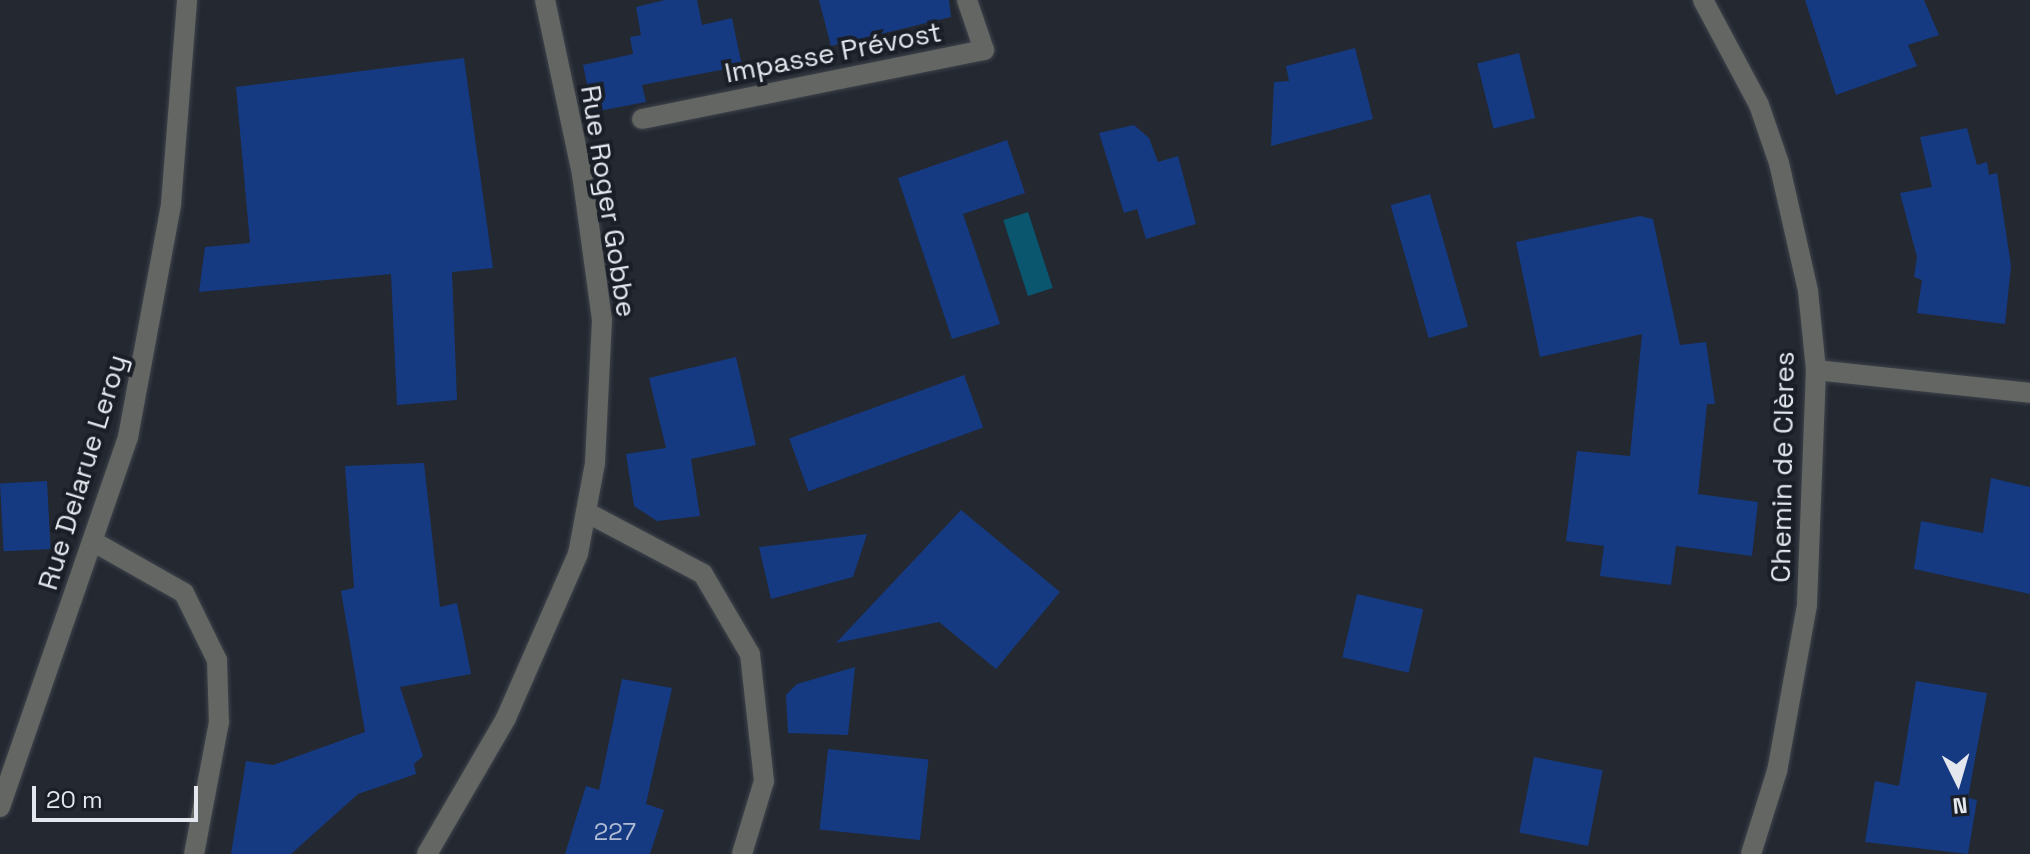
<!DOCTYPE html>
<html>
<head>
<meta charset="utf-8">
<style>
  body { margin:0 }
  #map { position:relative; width:2030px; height:854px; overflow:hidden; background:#232831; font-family:"Space Grotesk",sans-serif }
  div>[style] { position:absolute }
  .water>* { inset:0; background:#0a566e; transform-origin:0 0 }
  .building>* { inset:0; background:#163a82; transform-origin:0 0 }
  .roads { filter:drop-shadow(0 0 2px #3e434b) drop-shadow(0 0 2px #3e434b) }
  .minor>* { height:20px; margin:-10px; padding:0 10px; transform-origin:10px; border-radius:10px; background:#636662 }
  .tertiary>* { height:20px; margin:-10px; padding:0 10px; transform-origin:10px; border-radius:10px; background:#636662 }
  span { translate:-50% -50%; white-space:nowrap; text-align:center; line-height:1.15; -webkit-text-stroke:8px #191e27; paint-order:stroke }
  .number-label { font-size:24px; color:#b0bcd3 }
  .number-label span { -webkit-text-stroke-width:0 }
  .street-label { font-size:28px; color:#e4e8ee }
  .north { position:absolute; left:1918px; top:742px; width:80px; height:80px; -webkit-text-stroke:6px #191e27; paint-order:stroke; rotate:175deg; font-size:22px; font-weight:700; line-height:32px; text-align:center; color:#e4e8ee }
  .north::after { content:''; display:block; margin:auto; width:28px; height:36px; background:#e4e8ee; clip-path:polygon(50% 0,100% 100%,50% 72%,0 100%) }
  .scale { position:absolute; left:32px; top:786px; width:166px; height:36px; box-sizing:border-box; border:4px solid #e4e8ee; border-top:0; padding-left:10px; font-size:24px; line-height:28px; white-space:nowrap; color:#e4e8ee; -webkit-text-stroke:6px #191e27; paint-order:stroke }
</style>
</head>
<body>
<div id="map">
  <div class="water">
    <i style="left:1028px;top:212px;width:80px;height:26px;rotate:72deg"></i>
  </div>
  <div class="building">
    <i style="clip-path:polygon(665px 0,697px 0,702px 25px,732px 18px,742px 66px,642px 85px,646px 102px,593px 112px,583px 65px,633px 54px,630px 37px,641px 35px,636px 7px)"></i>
    <i style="clip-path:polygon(819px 0,949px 0,951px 17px,831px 46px)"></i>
    <i style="clip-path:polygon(1805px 0,1924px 0,1939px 35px,1908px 45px,1917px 66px,1836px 95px)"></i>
    <i style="clip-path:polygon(1355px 48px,1373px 119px,1271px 146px,1274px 82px,1289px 81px,1286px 66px)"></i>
    <i style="left:1519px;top:53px;width:67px;height:43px;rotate:76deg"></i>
    <i style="clip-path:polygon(464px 58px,493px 268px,452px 272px,457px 400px,397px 405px,391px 274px,199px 292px,205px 247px,250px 243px,236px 87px)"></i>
    <i style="clip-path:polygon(1134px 125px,1149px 138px,1158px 162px,1178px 156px,1196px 224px,1146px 239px,1137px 209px,1124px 213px,1099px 133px)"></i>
    <i style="clip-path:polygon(1967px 128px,1977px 165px,1987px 162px,1989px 175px,1997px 173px,2011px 266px,2005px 324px,1917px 313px,1922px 280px,1914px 277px,1917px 257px,1900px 193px,1932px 187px,1920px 137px)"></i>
    <i style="clip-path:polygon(1007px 140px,1025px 193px,963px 214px,1000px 324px,952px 339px,898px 178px)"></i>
    <i style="left:1430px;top:194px;width:138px;height:41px;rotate:74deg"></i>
    <i style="clip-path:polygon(1640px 216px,1653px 219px,1680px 345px,1706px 342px,1715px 404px,1707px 404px,1698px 494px,1758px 502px,1752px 556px,1676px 546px,1671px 585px,1600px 576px,1604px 546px,1566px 541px,1577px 451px,1630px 456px,1642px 334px,1540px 357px,1516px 242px)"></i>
    <i style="clip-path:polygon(736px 357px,756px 445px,691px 459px,700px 516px,657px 521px,634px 506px,626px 454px,666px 448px,649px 378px)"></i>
    <i style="left:964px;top:375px;width:56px;height:186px;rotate:70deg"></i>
    <i style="clip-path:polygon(424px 463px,440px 607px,457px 603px,471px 674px,400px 687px,423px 756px,414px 764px,416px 774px,358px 794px,291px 854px,231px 854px,246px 761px,273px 765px,365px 732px,341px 591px,354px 588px,345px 466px)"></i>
    <i style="clip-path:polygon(1991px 478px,2030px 487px,2030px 594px,1914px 569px,1921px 521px,1983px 533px)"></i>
    <i style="left:47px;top:481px;width:68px;height:47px;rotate:87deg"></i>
    <i style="clip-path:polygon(961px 510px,1060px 592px,996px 669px,939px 622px,836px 643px)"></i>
    <i style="clip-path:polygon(867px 534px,853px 577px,771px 599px,759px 547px)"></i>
    <i style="left:1357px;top:594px;width:68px;height:65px;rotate:13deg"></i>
    <i style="clip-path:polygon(855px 667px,848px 735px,788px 733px,786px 695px,797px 684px)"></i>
    <i style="clip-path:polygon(622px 679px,672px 688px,646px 804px,664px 810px,650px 854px,565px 854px,586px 786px,599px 790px)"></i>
    <i style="clip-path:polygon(1916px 681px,1987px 693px,1968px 798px,1977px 800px,1968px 854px,1865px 842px,1875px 781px,1899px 786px)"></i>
    <i style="left:828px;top:749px;width:101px;height:81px;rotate:6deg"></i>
    <i style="left:1534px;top:757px;width:70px;height:77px;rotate:11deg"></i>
  </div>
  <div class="roads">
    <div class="minor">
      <i style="left:642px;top:119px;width:349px;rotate:-11.4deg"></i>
      <i style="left:984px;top:50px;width:53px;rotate:-108.8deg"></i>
      <i style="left:1816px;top:370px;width:215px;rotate:6.1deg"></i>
      <i style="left:586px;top:512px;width:132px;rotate:27.9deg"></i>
      <i style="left:703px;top:574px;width:93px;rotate:59.6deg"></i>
      <i style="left:750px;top:654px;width:128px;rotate:83.7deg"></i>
      <i style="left:764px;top:781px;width:76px;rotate:106.8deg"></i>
      <i style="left:94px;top:542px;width:103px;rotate:29.5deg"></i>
      <i style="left:184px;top:593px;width:75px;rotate:63.8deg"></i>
      <i style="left:217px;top:660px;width:62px;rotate:88.2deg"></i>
      <i style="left:219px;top:722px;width:134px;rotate:100.7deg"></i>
      <i style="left:0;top:807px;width:392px;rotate:-70.9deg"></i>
      <i style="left:128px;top:437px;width:237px;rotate:-79.5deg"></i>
      <i style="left:171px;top:204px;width:205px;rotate:-85.5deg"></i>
      <i style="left:427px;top:854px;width:157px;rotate:-59.8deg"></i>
      <i style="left:506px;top:718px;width:179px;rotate:-66.3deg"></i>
      <i style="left:578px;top:554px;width:93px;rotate:-79.4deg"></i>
      <i style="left:595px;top:463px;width:143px;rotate:-87.2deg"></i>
      <i style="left:602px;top:320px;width:147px;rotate:-97.8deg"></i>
      <i style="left:582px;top:174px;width:178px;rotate:-102deg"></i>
    </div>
    <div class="tertiary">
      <i style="left:1703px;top:0;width:119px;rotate:61.9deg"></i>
      <i style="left:1759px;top:105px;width:61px;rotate:71deg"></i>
      <i style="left:1779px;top:163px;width:131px;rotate:77.2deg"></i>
      <i style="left:1808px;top:291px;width:79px;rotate:84.2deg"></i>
      <i style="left:1816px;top:370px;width:235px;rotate:92.2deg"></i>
      <i style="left:1807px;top:605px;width:169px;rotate:100.2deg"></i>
      <i style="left:1777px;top:771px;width:87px;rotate:107.4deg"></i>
    </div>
  </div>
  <div class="number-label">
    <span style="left:615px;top:832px">227</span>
  </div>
  <div class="street-label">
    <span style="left:833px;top:52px;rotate:-11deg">Impasse Prévost</span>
    <span style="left:609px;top:201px;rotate:81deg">Rue Roger Gobbe</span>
    <span style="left:1782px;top:467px;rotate:-89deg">Chemin de Clères</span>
    <span style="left:82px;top:472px;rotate:-73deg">Rue Delarue Leroy</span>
  </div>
  <div class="north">N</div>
  <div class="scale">20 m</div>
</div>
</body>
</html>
